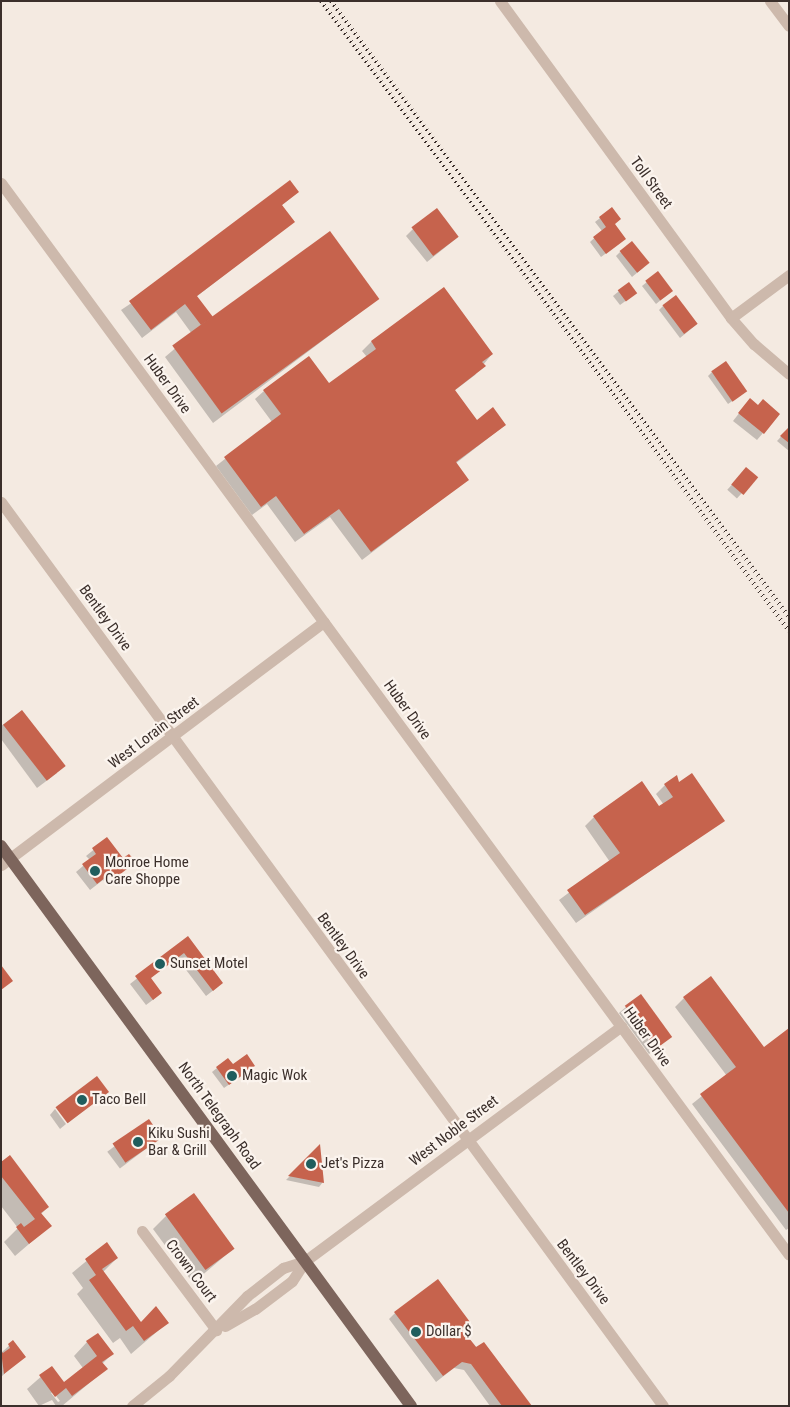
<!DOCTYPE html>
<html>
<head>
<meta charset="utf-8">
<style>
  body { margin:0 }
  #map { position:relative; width:790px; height:1407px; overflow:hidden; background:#f4eae1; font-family:"Roboto Condensed",sans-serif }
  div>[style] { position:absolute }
  .shadow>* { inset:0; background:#0003; transform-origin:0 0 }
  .building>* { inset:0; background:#c6634d; transform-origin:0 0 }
  .minor>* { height:11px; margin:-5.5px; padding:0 5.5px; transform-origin:5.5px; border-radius:5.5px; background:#cdb9ac }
  .primary>* { height:12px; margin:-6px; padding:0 6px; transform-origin:6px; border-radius:6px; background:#7d655c }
  .rail>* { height:4px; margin-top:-2px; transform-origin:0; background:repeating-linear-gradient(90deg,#3b2f2b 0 1px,transparent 0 5px) }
  .dots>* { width:14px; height:14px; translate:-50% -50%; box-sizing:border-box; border:2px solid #fbf4ee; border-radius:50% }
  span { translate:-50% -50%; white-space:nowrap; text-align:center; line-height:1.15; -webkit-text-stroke:4.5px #fbf4ee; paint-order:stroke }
  .street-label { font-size:15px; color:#3b2f2b }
  .poi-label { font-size:15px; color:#3b2f2b }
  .left { translate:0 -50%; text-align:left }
  .frame { position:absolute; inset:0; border:2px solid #3b2f2b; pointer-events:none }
</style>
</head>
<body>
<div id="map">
  <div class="shadow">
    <i style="clip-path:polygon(298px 192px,281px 206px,293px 222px,196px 297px,211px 317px,202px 325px,378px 299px,213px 423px,165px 357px,192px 334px,176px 312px,142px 338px,121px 310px)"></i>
    <i style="clip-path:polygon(600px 218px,614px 224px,620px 243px,601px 257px,590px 242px,602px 231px,595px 222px)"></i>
    <i style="clip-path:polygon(413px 229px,458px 237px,427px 262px,406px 236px)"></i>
    <i style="clip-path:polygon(620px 252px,644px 267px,632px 277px,616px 256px)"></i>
    <i style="clip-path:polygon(658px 273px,667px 295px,656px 304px,642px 286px)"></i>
    <i style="clip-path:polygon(629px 283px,631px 297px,620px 305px,613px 296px)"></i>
    <i style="clip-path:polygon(443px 289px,492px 354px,475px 375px,454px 391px,477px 421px,505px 425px,455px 464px,467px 480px,362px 560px,330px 517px,295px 542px,267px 504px,252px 515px,216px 466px,272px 422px,255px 399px,264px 391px,329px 385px,367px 357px,362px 351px,371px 342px)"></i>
    <i style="clip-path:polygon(663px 306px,697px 324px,680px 338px,659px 310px)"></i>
    <i style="clip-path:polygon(712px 372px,741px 395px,728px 404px,708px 376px)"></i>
    <i style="clip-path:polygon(744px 407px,763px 433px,757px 440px,733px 421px)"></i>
    <i style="clip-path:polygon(789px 428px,789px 451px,777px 441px)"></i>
    <i style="left:746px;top:469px;width:13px;height:28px;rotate:42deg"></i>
    <i style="clip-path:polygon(22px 711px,57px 773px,37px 788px,1px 739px,1px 726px)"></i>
    <i style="clip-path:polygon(679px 784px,723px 820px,576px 923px,559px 900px,610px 862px,585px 826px,594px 817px,659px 808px,664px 805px,656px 794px,665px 785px)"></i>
    <i style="clip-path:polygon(107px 839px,123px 860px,134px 862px,106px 884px,103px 880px,90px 890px,76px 872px,90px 860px,86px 856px)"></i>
    <i style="clip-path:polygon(188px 938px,215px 989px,206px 996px,177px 958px,150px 978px,154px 999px,146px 1005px,130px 984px)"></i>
    <i style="clip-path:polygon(684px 998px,764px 1049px,789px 1030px,789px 1228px,786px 1230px,692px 1104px,727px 1076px,675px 1007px)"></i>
    <i style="clip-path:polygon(626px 1007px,671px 1037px,649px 1054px,619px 1013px)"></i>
    <i style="clip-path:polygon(233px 1066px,250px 1070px,224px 1088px,212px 1072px,217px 1068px)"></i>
    <i style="clip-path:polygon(107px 1092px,68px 1123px,57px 1107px)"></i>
    <i style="clip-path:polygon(55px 1109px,66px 1124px,60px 1129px,50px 1115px)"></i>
    <i style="left:148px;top:1121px;width:21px;height:51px;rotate:53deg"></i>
    <i style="clip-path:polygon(319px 1147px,323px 1182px,319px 1187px,286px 1180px)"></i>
    <i style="clip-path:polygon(1px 1162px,48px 1207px,41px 1214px,50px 1226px,15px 1256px,4px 1242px,18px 1228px,1px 1206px)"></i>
    <i style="clip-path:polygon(166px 1216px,233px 1249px,193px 1283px,153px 1229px)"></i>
    <i style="clip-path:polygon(107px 1244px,117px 1258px,103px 1272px,140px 1323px,167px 1323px,131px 1354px,120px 1338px,113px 1343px,77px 1294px,83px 1288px,72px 1273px)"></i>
    <i style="clip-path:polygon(395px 1313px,461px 1330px,530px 1406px,490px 1406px,464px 1370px,454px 1368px,436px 1382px,389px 1319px)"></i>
    <i style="clip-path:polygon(13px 1342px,24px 1356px,1px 1377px,1px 1353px)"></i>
    <i style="clip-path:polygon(evenodd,87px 1342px,112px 1354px,102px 1364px,106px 1369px,62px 1406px,56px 1406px,52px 1400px,39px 1406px,27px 1389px,52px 1367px,64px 1383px,83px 1368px,74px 1356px,87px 1342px,53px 1392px,60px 1401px,58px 1402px,51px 1393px,53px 1392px)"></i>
  </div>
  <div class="building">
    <i style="clip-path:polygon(290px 180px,299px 192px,282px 205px,295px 222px,197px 296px,213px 317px,201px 325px,185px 304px,151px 330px,129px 301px)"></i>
    <i style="clip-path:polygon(612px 207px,621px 219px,615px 224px,626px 239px,606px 254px,593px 237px,606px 227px,599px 217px)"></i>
    <i style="left:437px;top:208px;width:36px;height:32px;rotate:53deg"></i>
    <i style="left:330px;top:231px;width:84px;height:195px;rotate:54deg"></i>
    <i style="left:632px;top:241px;width:28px;height:16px;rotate:51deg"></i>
    <i style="left:658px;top:271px;width:25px;height:16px;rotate:53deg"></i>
    <i style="left:629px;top:282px;width:14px;height:14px;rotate:54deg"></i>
    <i style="clip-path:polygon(444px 287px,493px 354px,482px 362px,486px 366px,455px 390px,477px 420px,493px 407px,506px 425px,456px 462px,469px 480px,371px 552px,339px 509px,304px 534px,276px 496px,261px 507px,224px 457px,281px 414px,263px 390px,309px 356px,329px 383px,376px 349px,371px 341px)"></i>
    <i style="left:676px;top:295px;width:36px;height:17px;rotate:53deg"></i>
    <i style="left:726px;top:361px;width:37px;height:18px;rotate:55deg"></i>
    <i style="clip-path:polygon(750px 398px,758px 405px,763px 399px,780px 414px,764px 434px,738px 413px)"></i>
    <i style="clip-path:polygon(789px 427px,789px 443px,780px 436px)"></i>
    <i style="left:746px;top:467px;width:16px;height:23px;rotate:40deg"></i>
    <i style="left:22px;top:710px;width:71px;height:24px;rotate:52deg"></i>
    <i style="clip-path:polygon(692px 773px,725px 821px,585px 915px,567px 890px,620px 853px,593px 816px,642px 781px,659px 806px,673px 797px,664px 784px,677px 775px,679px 782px)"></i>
    <i style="clip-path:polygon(107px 837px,123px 858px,129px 854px,136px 862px,114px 879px,110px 874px,97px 884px,82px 864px,96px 854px,92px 848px)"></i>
    <i style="clip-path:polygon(188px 936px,223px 983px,213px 991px,184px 953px,151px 978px,162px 993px,153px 1000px,135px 976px)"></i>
    <i style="clip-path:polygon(1px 965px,13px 981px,1px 990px)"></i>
    <i style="clip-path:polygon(711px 976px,764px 1047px,789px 1028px,789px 1213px,700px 1094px,736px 1067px,683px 997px)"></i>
    <i style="left:641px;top:994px;width:53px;height:20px;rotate:54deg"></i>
    <i style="clip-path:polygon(247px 1054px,255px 1066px,229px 1085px,216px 1067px,228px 1058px,233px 1064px)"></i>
    <i style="left:97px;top:1076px;width:20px;height:52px;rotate:53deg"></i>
    <i style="left:149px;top:1119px;width:23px;height:44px;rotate:56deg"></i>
    <i style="clip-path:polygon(320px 1144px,324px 1183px,288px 1176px)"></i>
    <i style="clip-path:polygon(10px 1155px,49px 1207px,41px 1213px,52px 1226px,29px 1244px,16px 1227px,21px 1223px,24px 1227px,35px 1219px,1px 1176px,1px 1162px)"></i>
    <i style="left:194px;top:1193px;width:69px;height:36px;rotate:54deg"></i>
    <i style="clip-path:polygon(107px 1242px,118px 1258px,102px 1269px,141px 1322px,156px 1306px,169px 1323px,144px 1341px,133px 1326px,126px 1331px,89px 1280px,96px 1275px,85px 1259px)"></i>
    <i style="clip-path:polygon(438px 1279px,470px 1322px,462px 1329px,476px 1347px,484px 1342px,532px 1406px,502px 1406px,471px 1364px,462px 1362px,443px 1376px,394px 1312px)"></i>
    <i style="clip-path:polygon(98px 1333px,114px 1354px,102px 1362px,108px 1369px,72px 1396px,66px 1388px,55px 1397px,39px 1375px,52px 1366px,64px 1382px,97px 1356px,86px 1341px)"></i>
    <i style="clip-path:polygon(13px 1340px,26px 1357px,4px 1374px,1px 1351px,3px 1353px,10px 1348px,8px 1344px)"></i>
  </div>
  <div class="minor">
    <i style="left:500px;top:1px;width:392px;rotate:53.9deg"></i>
    <i style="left:731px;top:318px;width:35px;rotate:49deg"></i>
    <i style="left:754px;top:344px;width:46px;rotate:40.6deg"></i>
    <i style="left:770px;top:1px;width:31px;rotate:53deg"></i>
    <i style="left:1px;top:183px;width:1330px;rotate:53.68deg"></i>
    <i style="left:731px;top:318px;width:72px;rotate:-36.6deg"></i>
    <i style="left:1px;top:502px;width:1120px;rotate:53.78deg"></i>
    <i style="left:1px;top:865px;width:404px;rotate:-37deg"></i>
    <i style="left:142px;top:1231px;width:124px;rotate:53.2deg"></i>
    <i style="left:225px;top:1326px;width:34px;rotate:-30deg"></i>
    <i style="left:255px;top:1309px;width:46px;rotate:-37.1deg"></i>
    <i style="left:292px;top:1281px;width:24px;rotate:-57deg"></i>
    <i style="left:132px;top:1406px;width:48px;rotate:-39deg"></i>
    <i style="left:169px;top:1376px;width:112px;rotate:-45.7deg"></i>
    <i style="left:247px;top:1296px;width:46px;rotate:-37.9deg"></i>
    <i style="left:283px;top:1268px;width:23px;rotate:-18deg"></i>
    <i style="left:305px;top:1261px;width:394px;rotate:-36.6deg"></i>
  </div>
  <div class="primary">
    <i style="left:1px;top:846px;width:694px;rotate:53.79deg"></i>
  </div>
  <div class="rail">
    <i style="left:321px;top:1px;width:785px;rotate:53.39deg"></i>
    <i style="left:331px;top:1px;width:768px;rotate:53.37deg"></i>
  </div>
  <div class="dots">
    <i style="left:95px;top:871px;background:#205d5d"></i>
    <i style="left:160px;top:964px;background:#205d5d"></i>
    <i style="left:232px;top:1076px;background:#205d5d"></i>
    <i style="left:82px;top:1100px;background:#205d5d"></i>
    <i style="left:138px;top:1142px;background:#205d5d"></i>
    <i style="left:311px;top:1164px;background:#205d5d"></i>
    <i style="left:416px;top:1332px;background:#205d5d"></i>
  </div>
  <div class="street-label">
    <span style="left:651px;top:183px;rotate:54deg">Toll Street</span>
    <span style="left:167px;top:384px;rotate:54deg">Huber Drive</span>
    <span style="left:105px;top:618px;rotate:54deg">Bentley Drive</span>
    <span style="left:407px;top:710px;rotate:54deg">Huber Drive</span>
    <span style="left:154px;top:733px;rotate:-37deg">West Lorain Street</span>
    <span style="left:343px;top:946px;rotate:54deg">Bentley Drive</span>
    <span style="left:647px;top:1037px;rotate:54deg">Huber Drive</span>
    <span style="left:219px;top:1116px;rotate:54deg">North Telegraph Road</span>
    <span style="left:454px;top:1131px;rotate:-37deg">West Noble Street</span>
    <span style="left:191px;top:1271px;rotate:53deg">Crown Court</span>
    <span style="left:583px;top:1272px;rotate:53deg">Bentley Drive</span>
  </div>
  <div class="poi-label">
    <span class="left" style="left:105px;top:871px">Monroe Home<br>Care Shoppe</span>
    <span class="left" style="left:170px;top:964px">Sunset Motel</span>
    <span class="left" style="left:242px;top:1076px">Magic Wok</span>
    <span class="left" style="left:92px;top:1100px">Taco Bell</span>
    <span class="left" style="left:148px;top:1142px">Kiku Sushi<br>Bar &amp; Grill</span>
    <span class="left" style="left:321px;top:1164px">Jet's Pizza</span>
    <span class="left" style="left:426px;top:1332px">Dollar $</span>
  </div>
  <div class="frame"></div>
</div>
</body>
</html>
